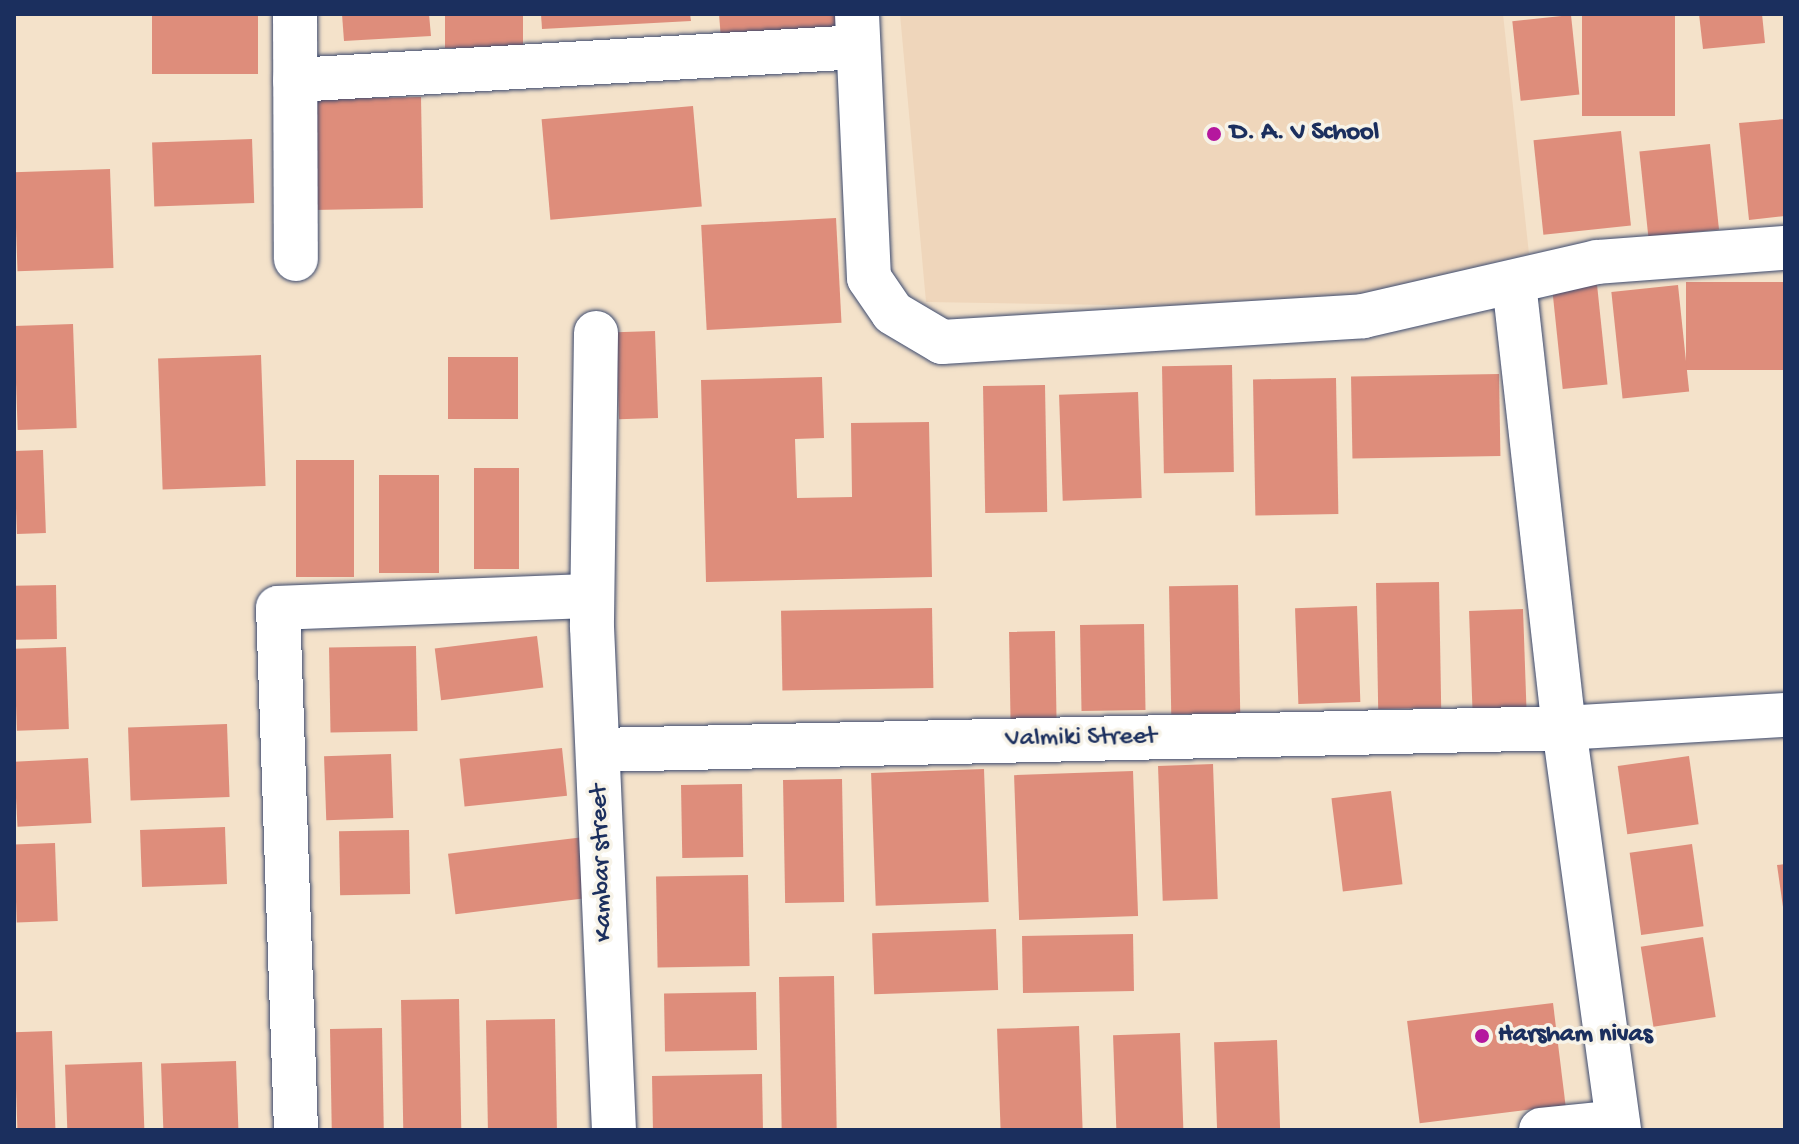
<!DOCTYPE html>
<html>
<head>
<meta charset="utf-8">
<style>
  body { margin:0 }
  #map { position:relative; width:1799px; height:1144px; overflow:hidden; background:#f4e2ca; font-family:"Gochi Hand",sans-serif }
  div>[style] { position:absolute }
  .built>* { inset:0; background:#efd6bb }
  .building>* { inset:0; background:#de8d7b; transform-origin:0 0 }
  .roads { filter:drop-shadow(0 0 2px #3c4a6e) drop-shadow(0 0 2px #3c4a6e) }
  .minor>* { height:44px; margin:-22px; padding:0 22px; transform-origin:22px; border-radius:22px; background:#fff }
  .dots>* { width:22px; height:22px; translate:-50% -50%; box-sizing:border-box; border:4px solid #f7f3e8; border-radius:50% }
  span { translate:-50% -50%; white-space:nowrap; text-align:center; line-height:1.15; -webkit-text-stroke:7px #f7f3e8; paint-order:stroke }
  .poi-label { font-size:26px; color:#1b2f5e; font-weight:700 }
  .left { translate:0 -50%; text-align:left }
  .street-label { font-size:26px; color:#1b2f5e }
  .frame { position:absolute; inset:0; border:16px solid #1b2f5e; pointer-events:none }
</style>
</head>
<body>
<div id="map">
  <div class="built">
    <i style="clip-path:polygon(900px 14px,1503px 14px,1529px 254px,1304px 308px,926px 302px)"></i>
  </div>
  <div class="building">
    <i style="left:152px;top:14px;width:106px;height:60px"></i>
    <i style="clip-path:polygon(342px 14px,429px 14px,431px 36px,344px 41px)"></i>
    <i style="left:445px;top:14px;width:78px;height:34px"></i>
    <i style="clip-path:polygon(541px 14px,690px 14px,691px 21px,542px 29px)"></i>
    <i style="clip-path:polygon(719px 14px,836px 14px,837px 28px,721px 39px)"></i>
    <i style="left:1582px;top:14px;width:93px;height:102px"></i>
    <i style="clip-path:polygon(1699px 14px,1762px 14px,1765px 43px,1703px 49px)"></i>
    <i style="left:1571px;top:15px;width:80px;height:59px;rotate:84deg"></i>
    <i style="left:421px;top:97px;width:111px;height:110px;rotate:89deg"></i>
    <i style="left:693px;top:106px;width:101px;height:152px;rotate:85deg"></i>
    <i style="clip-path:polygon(1785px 119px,1785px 216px,1749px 220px,1739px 123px)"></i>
    <i style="left:1621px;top:131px;width:95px;height:88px;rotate:84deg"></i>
    <i style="left:252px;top:139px;width:64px;height:100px;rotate:88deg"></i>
    <i style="left:1710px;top:144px;width:86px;height:71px;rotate:84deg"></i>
    <i style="left:110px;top:169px;width:99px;height:96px;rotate:88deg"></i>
    <i style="left:836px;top:218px;width:105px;height:135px;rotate:87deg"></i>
    <i style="left:1596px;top:275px;width:110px;height:45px;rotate:84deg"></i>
    <i style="left:1785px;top:282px;width:88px;height:99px;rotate:90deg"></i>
    <i style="left:1678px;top:285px;width:107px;height:67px;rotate:84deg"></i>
    <i style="left:73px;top:324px;width:104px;height:59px;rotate:88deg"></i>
    <i style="left:655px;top:331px;width:87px;height:39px;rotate:88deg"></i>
    <i style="left:261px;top:355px;width:131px;height:103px;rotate:88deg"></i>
    <i style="left:518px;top:357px;width:62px;height:70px;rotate:90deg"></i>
    <i style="left:1232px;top:365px;width:107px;height:70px;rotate:89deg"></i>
    <i style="left:1499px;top:374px;width:82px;height:148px;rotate:89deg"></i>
    <i style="clip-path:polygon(822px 377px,824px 438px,795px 439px,797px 498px,852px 497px,851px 423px,929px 422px,932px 577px,706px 582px,701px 380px)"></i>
    <i style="left:1336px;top:378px;width:136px;height:83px;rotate:89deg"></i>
    <i style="left:1045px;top:385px;width:127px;height:62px;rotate:89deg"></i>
    <i style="left:1138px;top:392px;width:106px;height:79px;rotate:88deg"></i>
    <i style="left:43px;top:450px;width:83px;height:29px;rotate:88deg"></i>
    <i style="left:354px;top:460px;width:117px;height:58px;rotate:90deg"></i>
    <i style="left:474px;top:468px;width:45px;height:101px"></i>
    <i style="left:379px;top:475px;width:60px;height:98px"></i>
    <i style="left:1439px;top:582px;width:126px;height:63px;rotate:89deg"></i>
    <i style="left:56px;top:585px;width:54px;height:42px;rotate:89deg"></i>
    <i style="left:1238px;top:585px;width:128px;height:69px;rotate:89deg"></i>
    <i style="left:1357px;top:606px;width:96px;height:62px;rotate:88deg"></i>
    <i style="left:932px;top:608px;width:80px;height:151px;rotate:89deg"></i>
    <i style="left:1523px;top:609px;width:99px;height:54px;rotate:88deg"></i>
    <i style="left:1144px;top:624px;width:86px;height:64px;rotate:89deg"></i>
    <i style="left:1055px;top:631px;width:90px;height:46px;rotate:89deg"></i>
    <i style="left:537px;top:636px;width:52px;height:103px;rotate:83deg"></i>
    <i style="left:416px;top:646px;width:85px;height:87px;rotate:89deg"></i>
    <i style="left:66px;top:647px;width:82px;height:52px;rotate:88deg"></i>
    <i style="left:227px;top:724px;width:73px;height:99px;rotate:88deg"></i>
    <i style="left:562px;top:748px;width:48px;height:103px;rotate:84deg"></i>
    <i style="left:391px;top:754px;width:64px;height:67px;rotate:88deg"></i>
    <i style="left:1689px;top:756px;width:69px;height:72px;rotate:82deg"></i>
    <i style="left:88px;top:758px;width:65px;height:74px;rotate:87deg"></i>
    <i style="left:1213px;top:764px;width:135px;height:55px;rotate:88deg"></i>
    <i style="left:984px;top:769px;width:133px;height:113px;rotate:88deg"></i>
    <i style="left:1133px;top:771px;width:145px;height:119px;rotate:88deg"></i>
    <i style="left:842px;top:779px;width:123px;height:59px;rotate:89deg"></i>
    <i style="left:742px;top:784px;width:73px;height:61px;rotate:89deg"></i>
    <i style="left:1391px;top:791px;width:94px;height:60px;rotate:83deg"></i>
    <i style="left:225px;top:827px;width:57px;height:85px;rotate:88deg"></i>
    <i style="left:409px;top:830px;width:64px;height:70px;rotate:89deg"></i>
    <i style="left:584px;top:837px;width:61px;height:137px;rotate:83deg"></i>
    <i style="left:55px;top:843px;width:78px;height:41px;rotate:88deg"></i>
    <i style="left:1692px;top:844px;width:83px;height:63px;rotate:82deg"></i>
    <i style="clip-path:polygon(1785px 864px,1785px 907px,1783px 907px,1777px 865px)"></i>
    <i style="left:748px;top:875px;width:91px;height:92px;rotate:89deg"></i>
    <i style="left:996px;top:929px;width:61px;height:124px;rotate:88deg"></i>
    <i style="left:1133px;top:934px;width:57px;height:111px;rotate:89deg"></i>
    <i style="left:1703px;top:937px;width:81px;height:63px;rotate:81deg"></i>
    <i style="left:834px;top:976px;width:153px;height:55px;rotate:89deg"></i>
    <i style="left:756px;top:992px;width:58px;height:92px;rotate:89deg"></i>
    <i style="left:459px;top:999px;width:131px;height:58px;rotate:89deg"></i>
    <i style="left:1553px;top:1003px;width:103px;height:147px;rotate:83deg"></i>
    <i style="left:555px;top:1019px;width:111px;height:69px;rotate:89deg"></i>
    <i style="left:1079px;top:1026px;width:104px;height:82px;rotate:88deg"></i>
    <i style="left:382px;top:1028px;width:102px;height:52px;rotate:89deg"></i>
    <i style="left:52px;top:1031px;width:99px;height:38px;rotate:88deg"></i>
    <i style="left:1180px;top:1033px;width:97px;height:67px;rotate:88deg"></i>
    <i style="left:1277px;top:1040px;width:88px;height:63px;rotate:88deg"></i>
    <i style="left:236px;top:1061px;width:69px;height:75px;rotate:88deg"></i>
    <i style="left:142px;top:1062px;width:68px;height:77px;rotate:88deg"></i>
    <i style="left:762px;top:1074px;width:56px;height:110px;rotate:89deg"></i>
  </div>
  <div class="roads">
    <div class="minor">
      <i style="left:295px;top:14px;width:245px;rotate:89.8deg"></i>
      <i style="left:857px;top:14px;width:264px;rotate:87.4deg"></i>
      <i style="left:869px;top:278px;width:42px;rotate:55.6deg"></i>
      <i style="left:893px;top:313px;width:57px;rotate:30.6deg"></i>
      <i style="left:942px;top:342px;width:422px;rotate:-3.5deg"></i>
      <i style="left:1363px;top:316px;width:240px;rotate:-13deg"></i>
      <i style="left:1597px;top:262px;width:189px;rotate:-4.3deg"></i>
      <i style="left:295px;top:80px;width:564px;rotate:-3.35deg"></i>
      <i style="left:1514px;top:283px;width:448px;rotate:83.6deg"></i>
      <i style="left:1564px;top:728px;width:406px;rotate:82.2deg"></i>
      <i style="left:596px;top:333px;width:294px;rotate:90.8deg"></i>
      <i style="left:592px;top:627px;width:503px;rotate:87.5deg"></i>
      <i style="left:598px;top:750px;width:966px;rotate:-1.3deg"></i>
      <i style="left:1564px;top:728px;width:221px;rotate:-3.4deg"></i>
      <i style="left:296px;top:1130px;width:522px;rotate:-91.97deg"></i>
      <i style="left:278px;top:608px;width:314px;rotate:-2.2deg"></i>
      <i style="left:1541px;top:1130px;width:77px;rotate:-5.9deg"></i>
    </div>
  </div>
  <div class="dots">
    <i style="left:1214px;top:134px;background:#b5179e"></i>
    <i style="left:1482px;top:1036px;background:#b5179e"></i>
  </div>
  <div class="poi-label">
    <span class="left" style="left:1230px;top:134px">D. A. V School</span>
    <span class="left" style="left:1498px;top:1036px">Harsham nivas</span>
  </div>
  <div class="street-label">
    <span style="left:1081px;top:739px;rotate:-1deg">Valmiki Street</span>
    <span style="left:603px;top:863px;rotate:-92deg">Kambar street</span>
  </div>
  <div class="frame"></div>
</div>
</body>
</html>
